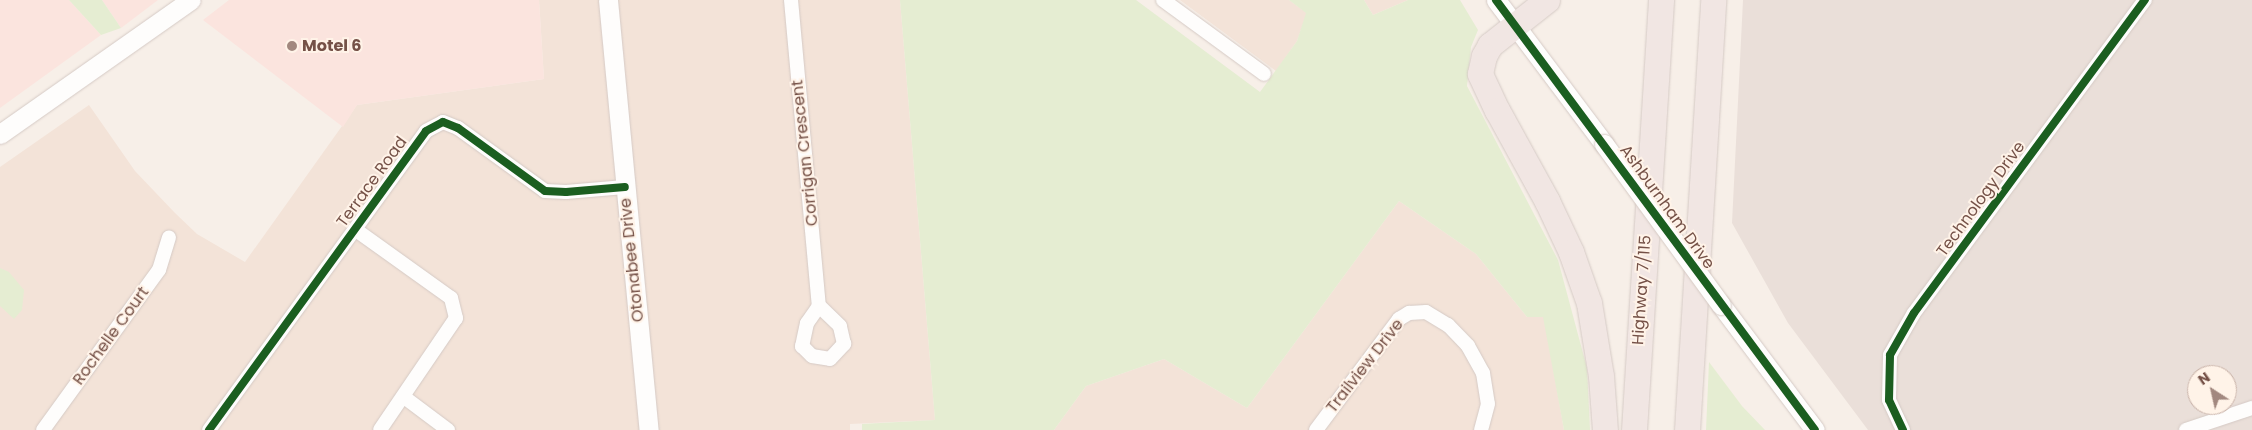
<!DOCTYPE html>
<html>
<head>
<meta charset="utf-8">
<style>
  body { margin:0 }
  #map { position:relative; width:2252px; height:430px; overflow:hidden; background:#f7efe8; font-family:Poppins,sans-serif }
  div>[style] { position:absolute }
  .residential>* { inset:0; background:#f3e3d8 }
  .commercial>* { inset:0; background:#fbe4de }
  .industrial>* { inset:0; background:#eadfd9 }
  .green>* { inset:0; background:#e5edd2 }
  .roads { filter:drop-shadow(0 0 1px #d5cac5) drop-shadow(0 0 1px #d5cac5) }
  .street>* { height:14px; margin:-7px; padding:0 7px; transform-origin:7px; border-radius:7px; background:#fefdfc }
  .secondary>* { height:19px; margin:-9.5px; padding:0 9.5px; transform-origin:9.5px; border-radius:9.5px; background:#fefdfc }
  .highway>* { height:25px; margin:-12.5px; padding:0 12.5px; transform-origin:12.5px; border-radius:12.5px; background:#f1e6e3 }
  .bridges { filter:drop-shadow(0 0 1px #d6cac4) drop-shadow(0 0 1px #d6cac4) }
  .secondary-bridge>* { height:19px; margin:-9.5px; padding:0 9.5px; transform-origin:9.5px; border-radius:9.5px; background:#fefdfc }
  .cycleway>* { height:8px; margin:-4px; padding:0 4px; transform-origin:4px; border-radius:4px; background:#1b5e20 }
  .dots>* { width:14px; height:14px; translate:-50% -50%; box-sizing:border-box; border:2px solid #fff3e8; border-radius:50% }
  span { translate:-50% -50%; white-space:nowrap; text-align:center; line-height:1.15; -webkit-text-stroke:4px #fff3e8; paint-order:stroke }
  .poi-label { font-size:16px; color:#755147; font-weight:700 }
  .left { translate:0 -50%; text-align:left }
  .street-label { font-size:16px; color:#755147 }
  .north { position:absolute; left:2187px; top:365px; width:50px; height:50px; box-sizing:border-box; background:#fff3e8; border:1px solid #c8b2a8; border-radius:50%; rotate:325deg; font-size:14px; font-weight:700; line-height:20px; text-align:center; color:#755147 }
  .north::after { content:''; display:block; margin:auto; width:18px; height:22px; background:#a2887f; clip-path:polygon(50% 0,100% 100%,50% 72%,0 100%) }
</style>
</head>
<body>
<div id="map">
  <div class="residential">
    <i style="clip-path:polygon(539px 0,900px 0,935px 420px,850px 424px,850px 430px,0 430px,0 167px,89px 105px,135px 171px,175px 213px,197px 234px,245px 262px,357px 105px,544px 79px)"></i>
    <i style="clip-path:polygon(1180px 0,1289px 0,1307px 13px,1297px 41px,1276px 71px)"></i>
    <i style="clip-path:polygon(1364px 0,1408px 0,1373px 15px)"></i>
    <i style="clip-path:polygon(1399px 201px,1476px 254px,1527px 317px,1544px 316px,1564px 430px,1054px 430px,1086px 386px,1164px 359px,1247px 408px)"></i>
  </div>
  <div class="commercial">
    <i style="clip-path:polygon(0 0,69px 0,101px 35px,0 108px)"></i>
    <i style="clip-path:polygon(102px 0,158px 0,121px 28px)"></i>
    <i style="clip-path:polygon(229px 0,539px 0,544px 79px,357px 105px,343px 127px,203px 20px)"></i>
  </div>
  <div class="industrial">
    <i style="clip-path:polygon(evenodd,1743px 0,2252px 0,2252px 430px,1868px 430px,1788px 323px,1732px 223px,1743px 0,2197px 375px,2227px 375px,2227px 405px,2197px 405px,2197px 375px)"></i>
  </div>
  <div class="green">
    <i style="clip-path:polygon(69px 0,102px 0,121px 28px,101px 35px)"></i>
    <i style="clip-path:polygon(900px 0,1136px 0,1260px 92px,1297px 41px,1306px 13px,1289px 0,1364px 0,1373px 15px,1408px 0,1460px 0,1478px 30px,1471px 47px,1467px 86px,1558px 260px,1587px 368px,1590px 430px,1564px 430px,1543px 317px,1527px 317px,1476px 254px,1399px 201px,1247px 408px,1164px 359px,1086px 386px,1054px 430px,862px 430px,862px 424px,935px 420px)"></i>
    <i style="clip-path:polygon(0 268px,9px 272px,24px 290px,22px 310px,14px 319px,0 306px)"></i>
    <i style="clip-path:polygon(1709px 362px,1742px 406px,1765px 430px,1706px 430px)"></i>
  </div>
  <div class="roads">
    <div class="street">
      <i style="left:791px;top:0;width:307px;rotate:84.8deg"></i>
      <i style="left:819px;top:306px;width:21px;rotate:125deg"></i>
      <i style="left:807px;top:323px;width:24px;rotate:102deg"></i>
      <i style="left:802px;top:346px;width:14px;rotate:45deg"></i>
      <i style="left:812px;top:356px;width:18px;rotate:9deg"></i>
      <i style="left:830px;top:359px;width:21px;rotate:-47deg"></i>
      <i style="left:844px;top:344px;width:18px;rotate:-103deg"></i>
      <i style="left:840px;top:326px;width:29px;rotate:-136deg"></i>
      <i style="left:1163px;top:0;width:125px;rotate:36.2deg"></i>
      <i style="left:356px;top:230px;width:117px;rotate:35.6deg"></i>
      <i style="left:451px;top:298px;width:21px;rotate:76deg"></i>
      <i style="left:456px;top:318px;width:135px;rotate:124.2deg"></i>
      <i style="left:404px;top:397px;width:55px;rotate:36.9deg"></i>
      <i style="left:43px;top:430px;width:198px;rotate:-54.1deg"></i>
      <i style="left:159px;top:270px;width:34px;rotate:-73deg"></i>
      <i style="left:209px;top:430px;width:369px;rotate:-54deg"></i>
      <i style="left:426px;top:131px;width:19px;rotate:-28deg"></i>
      <i style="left:443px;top:122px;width:16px;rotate:22deg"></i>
      <i style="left:458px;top:128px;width:107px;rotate:35.9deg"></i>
      <i style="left:545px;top:191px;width:21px;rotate:3deg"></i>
      <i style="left:566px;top:192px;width:59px;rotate:-4.8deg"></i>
      <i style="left:1316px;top:430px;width:139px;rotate:-53.2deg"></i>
      <i style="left:1399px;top:319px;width:12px;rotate:-31deg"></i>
      <i style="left:1409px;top:313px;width:17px;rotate:-3deg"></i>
      <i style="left:1426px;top:312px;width:26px;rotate:31deg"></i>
      <i style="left:1448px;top:325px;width:29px;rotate:46deg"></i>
      <i style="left:1468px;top:346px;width:31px;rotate:61deg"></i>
      <i style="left:1483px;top:373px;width:31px;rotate:81deg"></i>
      <i style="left:1488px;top:404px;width:27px;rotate:105deg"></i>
      <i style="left:1903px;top:430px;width:33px;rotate:-115deg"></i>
      <i style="left:1889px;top:400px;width:45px;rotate:-88.7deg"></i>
      <i style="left:1890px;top:355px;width:48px;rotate:-60.3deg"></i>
      <i style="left:1914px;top:313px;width:389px;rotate:-53.6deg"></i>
      <i style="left:2186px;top:430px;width:70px;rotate:-18.4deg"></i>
    </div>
    <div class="secondary">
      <i style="left:608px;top:0;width:432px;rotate:84.6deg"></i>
      <i style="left:1496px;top:0;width:180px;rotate:53.1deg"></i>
      <i style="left:0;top:134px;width:233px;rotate:-35.1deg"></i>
      <i style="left:1721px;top:305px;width:156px;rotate:53.1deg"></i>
    </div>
    <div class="highway">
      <i style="left:1547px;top:0;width:73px;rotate:141.7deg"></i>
      <i style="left:1490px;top:45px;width:13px;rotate:119deg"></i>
      <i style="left:1484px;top:56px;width:18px;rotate:103deg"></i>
      <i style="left:1480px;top:74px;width:40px;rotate:65deg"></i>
      <i style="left:1497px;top:110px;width:104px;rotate:61.2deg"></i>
      <i style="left:1547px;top:201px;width:56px;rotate:64.8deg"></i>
      <i style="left:1571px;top:252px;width:54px;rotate:70.6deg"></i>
      <i style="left:1589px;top:303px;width:74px;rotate:80.7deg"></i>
      <i style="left:1601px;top:376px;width:54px;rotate:85.8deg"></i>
      <i style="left:1634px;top:430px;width:431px;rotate:-86.4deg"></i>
      <i style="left:1687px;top:430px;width:431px;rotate:-86.5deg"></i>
    </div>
  </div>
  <div class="bridges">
    <div class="secondary-bridge">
      <i style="left:1604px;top:144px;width:199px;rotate:54deg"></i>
    </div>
  </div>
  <div class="cycleway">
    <i style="left:1496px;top:0;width:535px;rotate:53.43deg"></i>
    <i style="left:209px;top:430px;width:369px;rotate:-54deg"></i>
    <i style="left:426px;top:131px;width:19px;rotate:-28deg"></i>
    <i style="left:443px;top:122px;width:16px;rotate:22deg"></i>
    <i style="left:458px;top:128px;width:107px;rotate:35.9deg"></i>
    <i style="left:545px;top:191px;width:21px;rotate:3deg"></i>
    <i style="left:566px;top:192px;width:59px;rotate:-4.8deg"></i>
    <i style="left:1903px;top:430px;width:33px;rotate:-115deg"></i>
    <i style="left:1889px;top:400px;width:45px;rotate:-88.7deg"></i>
    <i style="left:1890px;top:355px;width:48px;rotate:-60.3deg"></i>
    <i style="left:1914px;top:313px;width:389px;rotate:-53.6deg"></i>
  </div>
  <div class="dots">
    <i style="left:292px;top:46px;background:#a2887f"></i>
  </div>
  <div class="poi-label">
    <span class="left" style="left:302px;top:46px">Motel 6</span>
  </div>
  <div class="street-label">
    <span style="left:805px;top:153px;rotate:-96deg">Corrigan Crescent</span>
    <span style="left:372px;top:182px;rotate:-54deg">Terrace Road</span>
    <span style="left:1981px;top:199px;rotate:-54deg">Technology Drive</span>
    <span style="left:1667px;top:207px;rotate:54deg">Ashburnham Drive</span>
    <span style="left:632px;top:260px;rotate:-96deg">Otonabee Drive</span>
    <span style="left:1642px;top:290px;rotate:-86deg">Highway 7/115</span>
    <span style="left:111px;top:336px;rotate:-54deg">Rochelle Court</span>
    <span style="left:1365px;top:366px;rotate:-52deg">Trailview Drive</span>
  </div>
  <div class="north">N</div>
</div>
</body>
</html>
